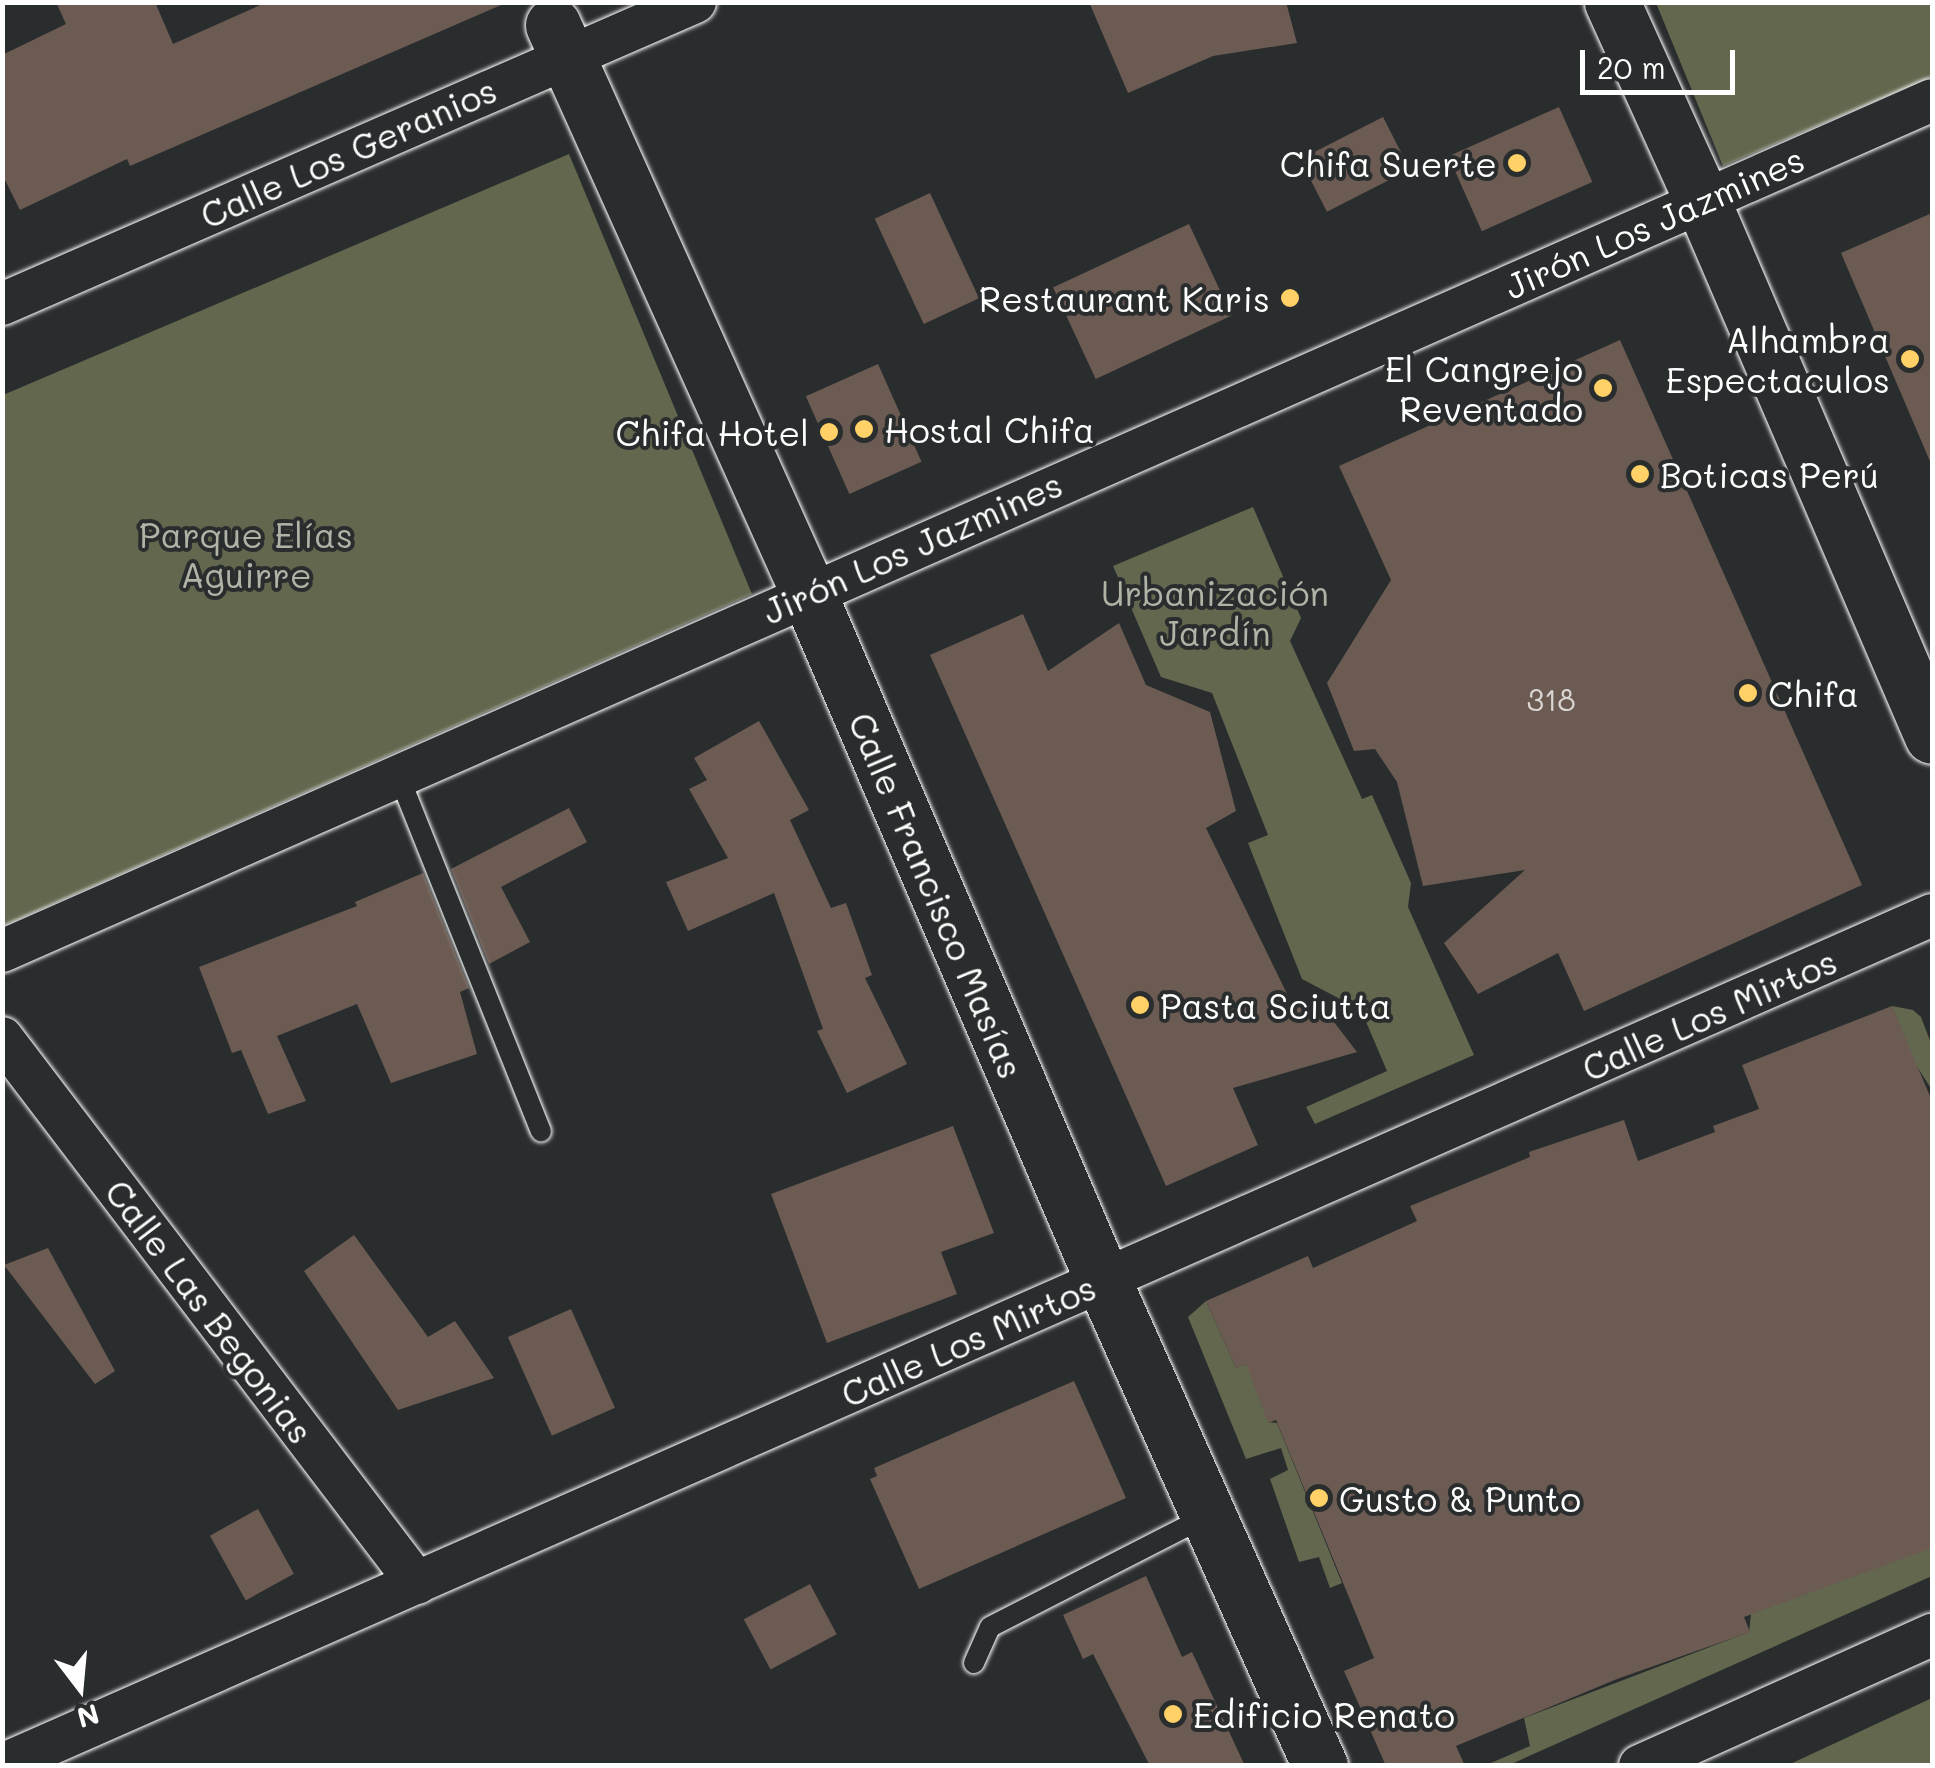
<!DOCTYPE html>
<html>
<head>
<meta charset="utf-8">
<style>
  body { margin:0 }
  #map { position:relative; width:1935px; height:1768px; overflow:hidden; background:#2a2d2e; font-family:Mali,sans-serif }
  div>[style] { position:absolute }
  .green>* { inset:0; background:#62674e }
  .building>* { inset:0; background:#6b5b53; transform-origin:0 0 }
  .roads { filter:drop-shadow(0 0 2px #fff) drop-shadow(0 0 2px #fff) }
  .lane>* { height:20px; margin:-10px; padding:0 10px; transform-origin:10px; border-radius:10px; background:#2a2d2e }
  .street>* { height:42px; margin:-21px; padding:0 21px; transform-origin:21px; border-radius:21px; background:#2a2d2e }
  .secondary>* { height:55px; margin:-27.5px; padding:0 27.5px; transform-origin:27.5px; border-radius:27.5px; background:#2a2d2e }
  .dots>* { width:28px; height:28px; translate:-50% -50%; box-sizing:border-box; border:5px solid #2a2d2e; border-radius:50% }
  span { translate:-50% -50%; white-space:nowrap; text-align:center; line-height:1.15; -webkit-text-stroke:8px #2a2d2e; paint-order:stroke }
  .number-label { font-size:30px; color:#dad6d4 }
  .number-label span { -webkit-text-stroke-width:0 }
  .street-label { font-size:35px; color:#fff }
  .poi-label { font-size:35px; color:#fff }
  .right { translate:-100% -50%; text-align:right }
  .left { translate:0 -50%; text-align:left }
  .park-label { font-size:35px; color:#b0b3a6 }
  .frame { position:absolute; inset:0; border:5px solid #fff; pointer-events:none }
  .north { position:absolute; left:30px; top:1638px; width:100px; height:100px; -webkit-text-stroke:8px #2a2d2e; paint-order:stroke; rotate:164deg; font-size:28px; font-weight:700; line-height:40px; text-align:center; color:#fff }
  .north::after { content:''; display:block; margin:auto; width:35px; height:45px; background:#fff; clip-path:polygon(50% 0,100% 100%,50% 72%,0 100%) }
  .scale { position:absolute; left:1580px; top:50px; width:155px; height:45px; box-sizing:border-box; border:5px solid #fff; border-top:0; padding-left:12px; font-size:30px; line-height:35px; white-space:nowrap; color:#fff; -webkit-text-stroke:8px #2a2d2e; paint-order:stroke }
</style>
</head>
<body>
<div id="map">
  <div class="green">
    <i style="clip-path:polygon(1656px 3px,1932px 3px,1932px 77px,1723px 166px)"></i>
    <i style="clip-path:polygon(569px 154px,752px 594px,3px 926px,3px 395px)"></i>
    <i style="clip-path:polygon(1253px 507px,1301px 618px,1290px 641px,1362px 799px,1372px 795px,1411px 883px,1408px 907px,1474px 1055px,1315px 1124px,1306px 1107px,1387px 1071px,1361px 1010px,1302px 979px,1248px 843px,1268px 835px,1212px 693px,1161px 677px,1113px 566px)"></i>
    <i style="clip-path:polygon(1892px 1006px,1913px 1010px,1921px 1017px,1932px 1046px,1932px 1090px,1914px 1062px)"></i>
    <i style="clip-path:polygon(1206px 1301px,1236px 1368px,1271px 1353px,1268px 1422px,1277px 1423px,1342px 1583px,1330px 1588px,1319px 1557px,1299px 1562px,1270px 1479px,1288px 1470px,1281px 1448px,1246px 1459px,1188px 1317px)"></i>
    <i style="clip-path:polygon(1932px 1547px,1932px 1576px,1509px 1765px,1484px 1766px,1530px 1746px,1524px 1718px,1749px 1632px,1751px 1614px)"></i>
    <i style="clip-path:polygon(1932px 1698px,1932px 1765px,1788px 1765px)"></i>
  </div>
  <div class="building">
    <i style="clip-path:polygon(56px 2px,155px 2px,173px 44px,267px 2px,508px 2px,130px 166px,127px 159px,20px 210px,2px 174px,2px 55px,66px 24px)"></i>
    <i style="clip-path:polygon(1089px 2px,1286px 2px,1297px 43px,1213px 56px,1128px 93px)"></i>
    <i style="left:1559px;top:107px;width:82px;height:121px;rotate:66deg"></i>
    <i style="left:1383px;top:117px;width:59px;height:93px;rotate:63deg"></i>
    <i style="left:930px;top:193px;width:116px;height:61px;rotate:65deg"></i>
    <i style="clip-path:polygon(1932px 213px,1932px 466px,1841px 253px)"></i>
    <i style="left:1189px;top:224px;width:101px;height:150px;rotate:65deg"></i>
    <i style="clip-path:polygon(1620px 340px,1862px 885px,1584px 1011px,1558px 953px,1478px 994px,1444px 943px,1525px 870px,1423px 886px,1397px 782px,1375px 749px,1354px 751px,1327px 683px,1391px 580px,1339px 466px)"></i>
    <i style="left:878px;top:364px;width:107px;height:79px;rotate:66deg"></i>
    <i style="clip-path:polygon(1023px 614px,1048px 671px,1119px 623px,1146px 685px,1210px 712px,1236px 811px,1206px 828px,1291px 1002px,1327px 1013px,1357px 1052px,1233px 1088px,1258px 1145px,1166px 1186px,930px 655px)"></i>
    <i style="clip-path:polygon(759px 721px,809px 810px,790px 820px,831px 908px,846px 903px,872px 975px,865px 978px,907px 1064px,847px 1093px,817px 1031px,823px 1029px,774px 893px,688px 931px,666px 882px,728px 858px,689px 789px,707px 780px,694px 758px)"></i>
    <i style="clip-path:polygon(569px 808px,587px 842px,501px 887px,530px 942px,489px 964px,451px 869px)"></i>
    <i style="clip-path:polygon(423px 873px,469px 988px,460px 992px,477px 1054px,391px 1083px,357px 1004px,277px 1036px,306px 1101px,268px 1114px,241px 1050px,232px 1053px,199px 967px,357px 906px,355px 902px)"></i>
    <i style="clip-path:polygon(1892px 1006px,1932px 1101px,1932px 1548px,1744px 1617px,1750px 1632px,1617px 1679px,1456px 1746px,1465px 1766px,1386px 1766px,1344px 1671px,1374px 1658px,1276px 1420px,1268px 1423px,1246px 1364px,1236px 1368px,1206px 1301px,1308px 1256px,1313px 1268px,1417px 1221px,1410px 1206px,1530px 1157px,1529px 1152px,1624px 1120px,1638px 1161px,1715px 1132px,1713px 1126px,1759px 1109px,1742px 1065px)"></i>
    <i style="clip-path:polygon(953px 1126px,994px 1233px,941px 1252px,957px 1294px,827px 1343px,771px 1194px)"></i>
    <i style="clip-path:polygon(354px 1235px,428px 1337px,455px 1321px,494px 1378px,398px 1410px,304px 1271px)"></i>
    <i style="clip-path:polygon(48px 1248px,115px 1371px,95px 1384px,4px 1265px)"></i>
    <i style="left:571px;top:1309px;width:108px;height:69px;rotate:66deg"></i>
    <i style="clip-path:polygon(1074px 1381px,1126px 1498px,919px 1589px,870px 1479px,877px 1476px,874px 1468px)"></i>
    <i style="left:258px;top:1509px;width:74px;height:55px;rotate:61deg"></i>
    <i style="clip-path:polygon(1146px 1576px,1182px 1657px,1192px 1652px,1245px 1766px,1150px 1766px,1093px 1654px,1083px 1659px,1063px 1615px)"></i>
    <i style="left:810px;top:1584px;width:57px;height:75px;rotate:62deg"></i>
  </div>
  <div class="roads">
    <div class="lane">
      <i style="left:398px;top:774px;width:385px;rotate:68.2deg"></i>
      <i style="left:974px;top:1663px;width:39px;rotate:-66deg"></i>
      <i style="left:990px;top:1627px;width:244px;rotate:-27.1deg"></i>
    </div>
    <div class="street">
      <i style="left:2px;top:304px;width:756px;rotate:-23.55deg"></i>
      <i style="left:2px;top:951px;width:2109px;rotate:-23.79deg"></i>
      <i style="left:2px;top:1038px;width:685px;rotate:52.71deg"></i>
      <i style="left:2px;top:1765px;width:2109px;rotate:-23.77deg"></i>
      <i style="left:1640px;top:1766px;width:320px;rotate:-24.2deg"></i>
    </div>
    <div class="secondary">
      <i style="left:1612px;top:2px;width:217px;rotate:65.6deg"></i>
      <i style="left:1702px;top:200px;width:583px;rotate:66.78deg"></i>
      <i style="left:553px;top:25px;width:622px;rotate:65.78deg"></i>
      <i style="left:808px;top:592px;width:719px;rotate:66.82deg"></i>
      <i style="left:1091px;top:1253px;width:562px;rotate:65.94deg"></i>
    </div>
  </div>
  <div class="dots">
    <i style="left:1517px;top:163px;background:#ffd166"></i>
    <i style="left:1290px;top:298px;background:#ffd166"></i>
    <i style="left:1910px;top:359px;background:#ffd166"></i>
    <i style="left:1603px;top:388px;background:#ffd166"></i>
    <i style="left:864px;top:429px;background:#ffd166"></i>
    <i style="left:829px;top:432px;background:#ffd166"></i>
    <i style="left:1640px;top:474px;background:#ffd166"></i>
    <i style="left:1748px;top:693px;background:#ffd166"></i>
    <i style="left:1140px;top:1005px;background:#ffd166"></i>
    <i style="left:1319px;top:1498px;background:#ffd166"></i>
    <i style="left:1173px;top:1714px;background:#ffd166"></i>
  </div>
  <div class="number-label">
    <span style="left:1551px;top:699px">318</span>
  </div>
  <div class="street-label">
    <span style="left:348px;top:152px;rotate:-24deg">Calle Los Geranios</span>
    <span style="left:1654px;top:222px;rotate:-24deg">Jirón Los Jazmines</span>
    <span style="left:912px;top:547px;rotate:-24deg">Jirón Los Jazmines</span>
    <span style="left:937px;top:895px;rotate:67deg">Calle Francisco Masías</span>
    <span style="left:1709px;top:1014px;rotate:-24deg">Calle Los Mirtos</span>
    <span style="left:210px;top:1311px;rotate:53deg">Calle Las Begonias</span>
    <span style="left:968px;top:1340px;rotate:-24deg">Calle Los Mirtos</span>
  </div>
  <div class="poi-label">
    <span class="right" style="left:1497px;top:163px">Chifa Suerte</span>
    <span class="right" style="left:1270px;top:298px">Restaurant Karis</span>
    <span class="right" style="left:1890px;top:359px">Alhambra<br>Espectaculos</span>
    <span class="right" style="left:1583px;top:388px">El Cangrejo<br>Reventado</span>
    <span class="left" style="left:884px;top:429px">Hostal Chifa</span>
    <span class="right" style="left:809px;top:432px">Chifa Hotel</span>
    <span class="left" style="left:1660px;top:474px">Boticas Perú</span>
    <span class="left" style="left:1768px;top:693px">Chifa</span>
    <span class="left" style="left:1160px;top:1005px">Pasta Sciutta</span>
    <span class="left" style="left:1339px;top:1498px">Gusto &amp; Punto</span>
    <span class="left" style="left:1193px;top:1714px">Edificio Renato</span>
  </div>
  <div class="park-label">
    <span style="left:246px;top:554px">Parque Elías<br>Aguirre</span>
    <span style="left:1215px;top:612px">Urbanización<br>Jardín</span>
  </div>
  <div class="frame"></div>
  <div class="north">N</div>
  <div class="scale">20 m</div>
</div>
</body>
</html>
